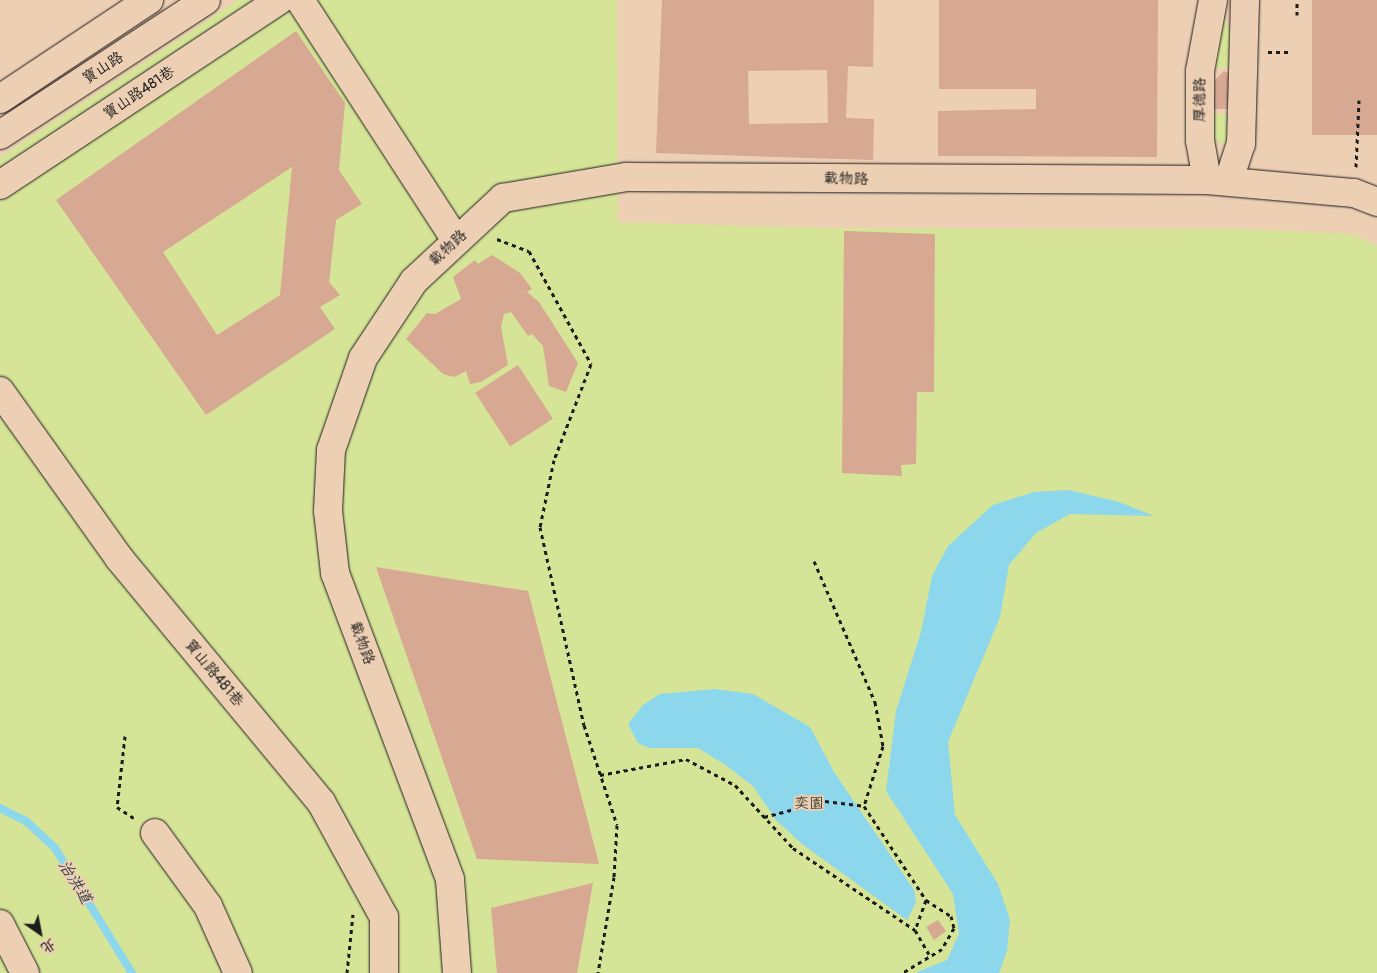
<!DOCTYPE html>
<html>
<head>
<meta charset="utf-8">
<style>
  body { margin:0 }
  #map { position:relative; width:1377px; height:973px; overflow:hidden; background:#edcfb3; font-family:Pangolin,"LXGW WenKai TC",sans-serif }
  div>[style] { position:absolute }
  .green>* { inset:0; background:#d6e497 }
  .water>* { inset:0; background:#8cd7ec }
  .stream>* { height:8px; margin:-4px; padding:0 4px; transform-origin:4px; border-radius:4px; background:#8cd7ec }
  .building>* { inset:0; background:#d7a892; transform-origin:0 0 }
  .path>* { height:3px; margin-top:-1.5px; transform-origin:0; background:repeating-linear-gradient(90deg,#1c1c1c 0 4px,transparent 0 8px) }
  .roads { filter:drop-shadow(0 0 1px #1c1c1c) drop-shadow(0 0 1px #1c1c1c) }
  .minor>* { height:28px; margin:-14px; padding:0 14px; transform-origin:14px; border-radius:14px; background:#edcfb3 }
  span { translate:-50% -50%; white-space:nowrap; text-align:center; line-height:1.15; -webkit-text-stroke:4px #edcfb3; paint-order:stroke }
  .street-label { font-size:15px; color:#1c1c1c }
  .park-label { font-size:15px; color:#414435 }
  .water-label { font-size:16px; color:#324146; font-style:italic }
  .north { position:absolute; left:15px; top:908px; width:50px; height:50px; -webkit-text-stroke:4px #edcfb3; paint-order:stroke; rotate:147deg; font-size:14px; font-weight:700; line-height:20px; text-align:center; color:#1c1c1c }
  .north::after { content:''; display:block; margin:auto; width:18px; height:22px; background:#1c1c1c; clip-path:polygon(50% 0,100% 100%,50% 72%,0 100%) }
</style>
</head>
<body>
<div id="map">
  <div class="green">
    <i style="clip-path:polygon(238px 0,617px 0,618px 222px,829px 228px,1246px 229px,1353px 234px,1377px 246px,1377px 973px,0 973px,0 157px)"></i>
    <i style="clip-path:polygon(1225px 17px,1234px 43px,1233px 68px,1214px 68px)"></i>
    <i style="clip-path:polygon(1214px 114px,1230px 114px,1226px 145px,1212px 139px)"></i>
  </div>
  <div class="water">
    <i style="clip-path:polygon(1069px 490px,1119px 502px,1154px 516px,1070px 514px,1036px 533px,1009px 565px,1000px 617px,948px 742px,955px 815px,998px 884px,1010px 920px,1007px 951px,999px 973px,915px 973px,947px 960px,959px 934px,953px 894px,886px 791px,896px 711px,921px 632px,932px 576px,948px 546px,993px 505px,1034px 492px)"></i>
    <i style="clip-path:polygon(715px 689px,753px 694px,810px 727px,834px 772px,914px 890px,916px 902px,907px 920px,802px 844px,776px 820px,753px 786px,724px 764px,698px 748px,649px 748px,638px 743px,628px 724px,643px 705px,660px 694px)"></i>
  </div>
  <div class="stream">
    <i style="left:0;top:808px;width:29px;rotate:27deg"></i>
    <i style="left:26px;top:821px;width:40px;rotate:43deg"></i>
    <i style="left:55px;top:848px;width:147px;rotate:58.4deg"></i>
  </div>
  <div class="building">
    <i style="clip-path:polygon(evenodd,662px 0,874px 0,873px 67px,848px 66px,846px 118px,874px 119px,873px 160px,656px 153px,662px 0,827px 70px,828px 123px,749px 124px,748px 71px,827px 70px)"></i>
    <i style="clip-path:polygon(939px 0,1158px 0,1157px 157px,938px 156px,938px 111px,1036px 109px,1036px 89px,939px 89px)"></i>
    <i style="left:1312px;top:0;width:65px;height:135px"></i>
    <i style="clip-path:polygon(evenodd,296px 31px,345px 103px,339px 170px,362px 204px,336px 220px,329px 282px,340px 295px,320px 307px,335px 329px,206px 415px,56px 200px,296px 31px,292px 167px,280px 295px,217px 335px,163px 252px,292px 167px)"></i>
    <i style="clip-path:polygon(1224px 71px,1230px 74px,1231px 109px,1214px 109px,1215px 80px)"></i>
    <i style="clip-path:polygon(844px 231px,935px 234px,934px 392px,917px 392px,916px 464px,901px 465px,902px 476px,842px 473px)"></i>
    <i style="clip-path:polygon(492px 255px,520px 273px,532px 289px,527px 292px,539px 302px,578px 363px,566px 392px,549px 386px,543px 346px,532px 334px,528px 336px,511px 312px,504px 314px,501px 327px,508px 365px,481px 382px,470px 384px,466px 371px,454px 377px,443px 374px,406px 339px,427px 313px,435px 314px,461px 299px,453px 277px,475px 260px,478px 264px)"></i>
    <i style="left:518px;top:365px;width:64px;height:51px;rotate:57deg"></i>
    <i style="clip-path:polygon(376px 567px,528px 591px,599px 864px,477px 859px)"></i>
    <i style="clip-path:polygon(593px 883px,577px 973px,497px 973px,491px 908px)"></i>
    <i style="clip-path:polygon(938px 920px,946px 931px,934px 940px,926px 927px)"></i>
  </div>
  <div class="path">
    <i style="left:1297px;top:15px;width:15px;rotate:-90deg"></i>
    <i style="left:1268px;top:52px;width:24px"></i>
    <i style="left:1356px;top:167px;width:67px;rotate:-87.4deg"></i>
    <i style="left:497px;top:239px;width:34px;rotate:21deg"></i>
    <i style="left:529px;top:251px;width:129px;rotate:61.2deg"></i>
    <i style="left:591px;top:364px;width:103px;rotate:111.1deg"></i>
    <i style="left:554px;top:460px;width:68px;rotate:101.8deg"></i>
    <i style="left:540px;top:527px;width:203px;rotate:77.5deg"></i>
    <i style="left:584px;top:725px;width:105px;rotate:71.7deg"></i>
    <i style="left:617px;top:825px;width:52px;rotate:93.3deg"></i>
    <i style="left:614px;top:877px;width:97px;rotate:99.5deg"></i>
    <i style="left:814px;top:561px;width:154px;rotate:66.6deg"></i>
    <i style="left:875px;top:702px;width:45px;rotate:79.7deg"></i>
    <i style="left:883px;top:746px;width:63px;rotate:107.6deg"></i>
    <i style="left:125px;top:736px;width:71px;rotate:96.4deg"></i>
    <i style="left:117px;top:807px;width:20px;rotate:33deg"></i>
    <i style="left:600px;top:775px;width:87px;rotate:-10.5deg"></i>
    <i style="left:686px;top:759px;width:55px;rotate:28deg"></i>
    <i style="left:735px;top:785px;width:86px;rotate:47.4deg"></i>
    <i style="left:793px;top:848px;width:147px;rotate:33.9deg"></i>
    <i style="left:764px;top:817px;width:63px;rotate:-14.7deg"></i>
    <i style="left:825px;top:801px;width:39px;rotate:7deg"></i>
    <i style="left:864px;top:806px;width:113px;rotate:56.6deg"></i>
    <i style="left:926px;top:900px;width:30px;rotate:33deg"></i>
    <i style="left:951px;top:916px;width:12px;rotate:76deg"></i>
    <i style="left:954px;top:928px;width:24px;rotate:120deg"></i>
    <i style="left:942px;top:949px;width:47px;rotate:149deg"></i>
    <i style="left:926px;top:900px;width:32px;rotate:110deg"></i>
    <i style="left:915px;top:930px;width:28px;rotate:60deg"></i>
    <i style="left:347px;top:973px;width:59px;rotate:-84.2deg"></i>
  </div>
  <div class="roads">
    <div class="minor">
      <i style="left:300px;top:0;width:286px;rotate:57deg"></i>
      <i style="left:0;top:99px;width:179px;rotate:-33.6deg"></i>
      <i style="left:0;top:135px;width:246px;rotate:-33.2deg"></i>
      <i style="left:1207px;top:180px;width:40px;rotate:-100deg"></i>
      <i style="left:1200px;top:141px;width:70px;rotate:-90deg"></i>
      <i style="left:1200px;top:71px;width:72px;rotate:-79.6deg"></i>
      <i style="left:1229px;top:180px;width:38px;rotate:-72deg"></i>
      <i style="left:1241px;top:144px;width:144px;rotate:-88.4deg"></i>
      <i style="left:0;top:185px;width:335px;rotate:-33.5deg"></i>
      <i style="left:0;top:391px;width:205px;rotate:54.5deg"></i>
      <i style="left:119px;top:558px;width:317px;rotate:50.4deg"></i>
      <i style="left:321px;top:802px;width:131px;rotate:61.3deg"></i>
      <i style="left:384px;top:917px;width:56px;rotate:90deg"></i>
      <i style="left:155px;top:833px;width:90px;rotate:54deg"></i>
      <i style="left:208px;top:906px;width:73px;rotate:65.9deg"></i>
      <i style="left:0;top:924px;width:55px;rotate:63deg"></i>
      <i style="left:457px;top:973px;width:94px;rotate:-94.3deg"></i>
      <i style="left:450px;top:879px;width:327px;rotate:-110.6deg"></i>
      <i style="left:335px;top:573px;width:62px;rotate:-96.4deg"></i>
      <i style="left:328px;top:511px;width:61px;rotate:-87.2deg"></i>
      <i style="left:331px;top:450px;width:97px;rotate:-70.8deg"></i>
      <i style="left:363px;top:358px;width:92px;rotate:-56.5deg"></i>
      <i style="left:414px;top:281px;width:122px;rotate:-43deg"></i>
      <i style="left:503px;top:198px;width:125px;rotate:-9.7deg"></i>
      <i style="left:626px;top:177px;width:581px;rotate:0.3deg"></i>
      <i style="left:1207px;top:180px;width:148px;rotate:5.1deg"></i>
      <i style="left:1354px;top:193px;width:25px;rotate:21deg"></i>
    </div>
  </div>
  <div class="street-label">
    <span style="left:103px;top:68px;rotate:-33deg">寶山路</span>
    <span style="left:139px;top:93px;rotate:-34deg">寶山路481巷</span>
    <span style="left:1200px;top:100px;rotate:-90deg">厚德路</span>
    <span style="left:846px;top:179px;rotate:1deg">載物路</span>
    <span style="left:448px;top:248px;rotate:-43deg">載物路</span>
    <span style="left:362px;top:643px;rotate:69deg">載物路</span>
    <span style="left:214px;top:673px;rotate:50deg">寶山路481巷</span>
  </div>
  <div class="park-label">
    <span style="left:809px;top:804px">奕園</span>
  </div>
  <div class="water-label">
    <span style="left:75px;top:882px;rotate:58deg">治洪道</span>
  </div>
  <div class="north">北</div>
</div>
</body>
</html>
